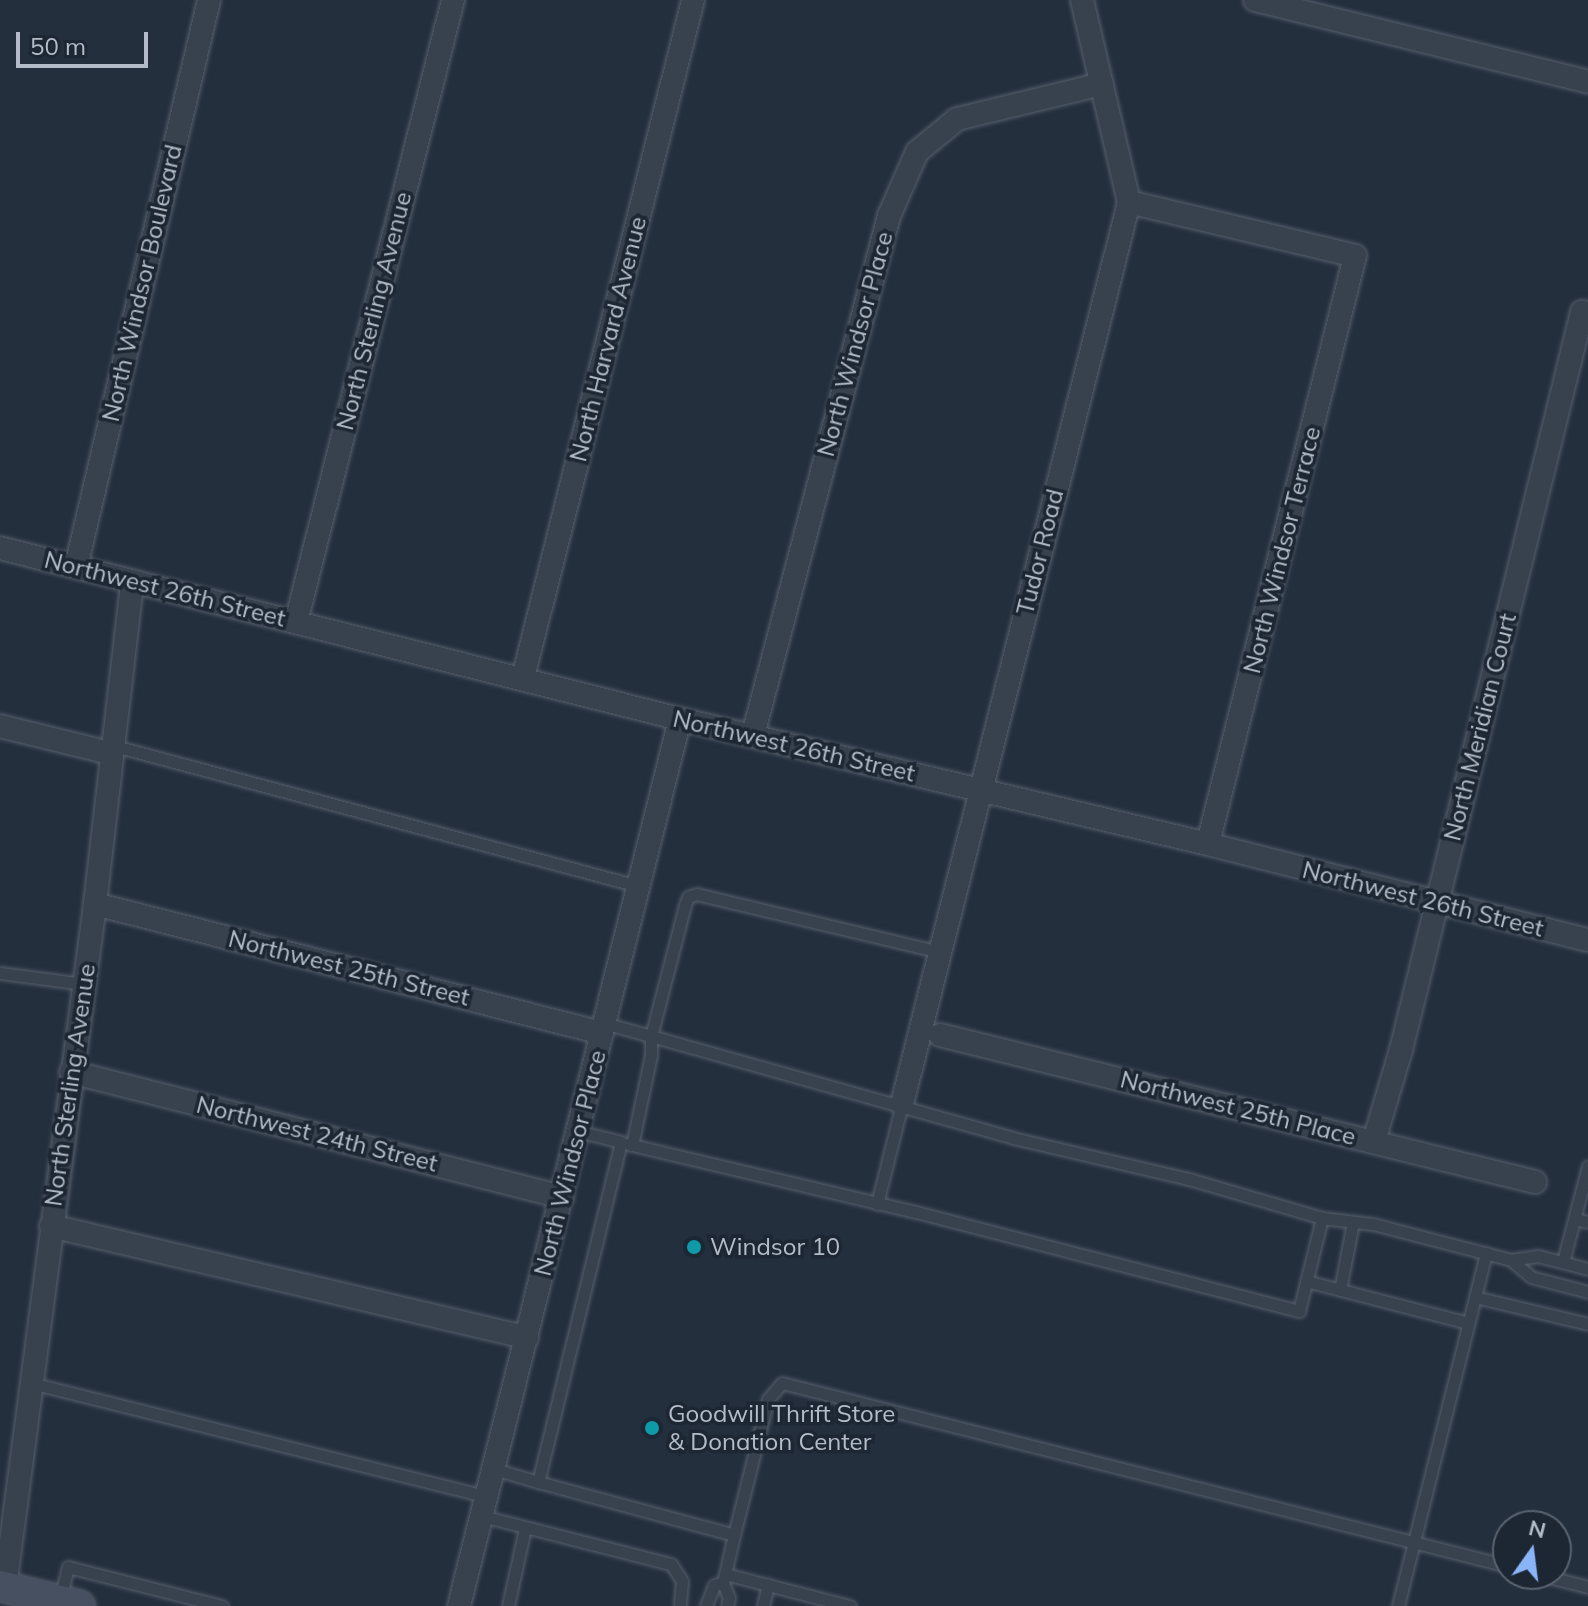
<!DOCTYPE html>
<html>
<head>
<meta charset="utf-8">
<style>
  body { margin:0 }
  #map { position:relative; width:1588px; height:1606px; overflow:hidden; background:#242f3e; font-family:Mulish,sans-serif }
  div>[style] { position:absolute }
  .roads { filter:drop-shadow(0 0 2px #565f6c) drop-shadow(0 0 2px #565f6c) }
  .lane>* { height:11px; margin:-5.5px; padding:0 5.5px; transform-origin:5.5px; border-radius:5.5px; background:#38414e }
  .street>* { height:22px; margin:-11px; padding:0 11px; transform-origin:11px; border-radius:11px; background:#38414e }
  .secondary>* { height:30px; margin:-15px; padding:0 15px; transform-origin:15px; border-radius:15px; background:#465061 }
  .dots>* { width:22px; height:22px; translate:-50% -50%; box-sizing:border-box; border:4px solid #1d2633; border-radius:50% }
  span { translate:-50% -50%; white-space:nowrap; text-align:center; line-height:1.15; -webkit-text-stroke:7px #1d2633; paint-order:stroke }
  .street-label { font-size:24px; color:#b4bcc9 }
  .poi-label { font-size:24px; color:#b4bcc9 }
  .left { translate:0 -50%; text-align:left }
  .north { position:absolute; left:1492px; top:1510px; width:80px; height:80px; box-sizing:border-box; background:#1d2633; border:2px solid #59626f; border-radius:50%; rotate:14deg; font-size:22px; font-weight:700; line-height:32px; text-align:center; color:#b4bcc9 }
  .north::after { content:''; display:block; margin:auto; width:28px; height:36px; background:#8ab4f8; clip-path:polygon(50% 0,100% 100%,50% 72%,0 100%) }
  .scale { position:absolute; left:16px; top:32px; width:132px; height:36px; box-sizing:border-box; border:4px solid #b4bcc9; border-top:0; padding-left:10px; font-size:24px; line-height:28px; white-space:nowrap; color:#b4bcc9; -webkit-text-stroke:6px #1d2633; paint-order:stroke }
</style>
</head>
<body>
<div id="map">
  <div class="roads">
    <div class="lane">
      <i style="left:111px;top:745px;width:546px;rotate:14.98deg"></i>
      <i style="left:940px;top:952px;width:250px;rotate:-166.6deg"></i>
      <i style="left:697px;top:894px;width:9px;rotate:162deg"></i>
      <i style="left:688px;top:897px;width:9px;rotate:111deg"></i>
      <i style="left:685px;top:905px;width:135px;rotate:104.5deg"></i>
      <i style="left:651px;top:1036px;width:376px;rotate:15.7deg"></i>
      <i style="left:1013px;top:1138px;width:181px;rotate:13.1deg"></i>
      <i style="left:1189px;top:1179px;width:139px;rotate:16.3deg"></i>
      <i style="left:1322px;top:1218px;width:51px;rotate:6.7deg"></i>
      <i style="left:1373px;top:1224px;width:143px;rotate:14.6deg"></i>
      <i style="left:0;top:973px;width:85px;rotate:7.5deg"></i>
      <i style="left:604px;top:1023px;width:49px;rotate:15.5deg"></i>
      <i style="left:651px;top:1036px;width:19px;rotate:90deg"></i>
      <i style="left:651px;top:1055px;width:92px;rotate:101.9deg"></i>
      <i style="left:632px;top:1145px;width:4px;rotate:-166deg"></i>
      <i style="left:578px;top:1131px;width:44px;rotate:14.3deg"></i>
      <i style="left:621px;top:1142px;width:350px;rotate:103.7deg"></i>
      <i style="left:538px;top:1482px;width:203px;rotate:15.1deg"></i>
      <i style="left:734px;top:1535px;width:49px;rotate:102.9deg"></i>
      <i style="left:632px;top:1145px;width:292px;rotate:13.3deg"></i>
      <i style="left:916px;top:1212px;width:396px;rotate:14.5deg"></i>
      <i style="left:1299px;top:1311px;width:96px;rotate:-76.1deg"></i>
      <i style="left:877px;top:1204px;width:103px;rotate:-76deg"></i>
      <i style="left:1574px;top:1219px;width:14px;rotate:12deg"></i>
      <i style="left:1563px;top:1262px;width:99px;rotate:-75.4deg"></i>
      <i style="left:1588px;top:1269px;width:52px;rotate:-165.4deg"></i>
      <i style="left:1538px;top:1256px;width:27px;rotate:172deg"></i>
      <i style="left:1511px;top:1260px;width:26px;rotate:40deg"></i>
      <i style="left:1531px;top:1277px;width:59px;rotate:14.7deg"></i>
      <i style="left:1306px;top:1281px;width:167px;rotate:14.5deg"></i>
      <i style="left:1340px;top:1290px;width:69px;rotate:-79.2deg"></i>
      <i style="left:1475px;top:1297px;width:116px;rotate:13.4deg"></i>
      <i style="left:31px;top:1383px;width:470px;rotate:14deg"></i>
      <i style="left:494px;top:1469px;width:46px;rotate:16.5deg"></i>
      <i style="left:482px;top:1516px;width:195px;rotate:14.3deg"></i>
      <i style="left:671px;top:1564px;width:20px;rotate:57deg"></i>
      <i style="left:682px;top:1581px;width:25px;rotate:95deg"></i>
      <i style="left:734px;top:1535px;width:140px;rotate:-76deg"></i>
      <i style="left:768px;top:1399px;width:21px;rotate:-49deg"></i>
      <i style="left:782px;top:1383px;width:749px;rotate:14.15deg"></i>
      <i style="left:725px;top:1574px;width:129px;rotate:14.4deg"></i>
      <i style="left:1537px;top:1574px;width:53px;rotate:14.3deg"></i>
      <i style="left:60px;top:1599px;width:33px;rotate:-76deg"></i>
      <i style="left:68px;top:1567px;width:159px;rotate:14.2deg"></i>
      <i style="left:508px;top:1606px;width:80px;rotate:-77.7deg"></i>
      <i style="left:706px;top:1606px;width:22px;rotate:-69deg"></i>
      <i style="left:714px;top:1585px;width:9px;rotate:-13deg"></i>
      <i style="left:723px;top:1583px;width:16px;rotate:68deg"></i>
      <i style="left:729px;top:1598px;width:8px;rotate:104deg"></i>
      <i style="left:763px;top:1606px;width:22px;rotate:-77deg"></i>
      <i style="left:1398px;top:1606px;width:364px;rotate:-76deg"></i>
    </div>
    <div class="street">
      <i style="left:1255px;top:0;width:343px;rotate:13.8deg"></i>
      <i style="left:1129px;top:202px;width:232px;rotate:13.4deg"></i>
      <i style="left:1355px;top:256px;width:606px;rotate:104.04deg"></i>
      <i style="left:0;top:548px;width:701px;rotate:14.12deg"></i>
      <i style="left:680px;top:719px;width:543px;rotate:13.32deg"></i>
      <i style="left:1208px;top:844px;width:392px;rotate:14.2deg"></i>
      <i style="left:76px;top:567px;width:582px;rotate:-76.8deg"></i>
      <i style="left:296px;top:622px;width:642px;rotate:-75.83deg"></i>
      <i style="left:523px;top:678px;width:699px;rotate:-75.92deg"></i>
      <i style="left:0;top:726px;width:113px;rotate:13.8deg"></i>
      <i style="left:753px;top:735px;width:537px;rotate:-75.32deg"></i>
      <i style="left:889px;top:216px;width:70px;rotate:-66.4deg"></i>
      <i style="left:917px;top:152px;width:52px;rotate:-39.5deg"></i>
      <i style="left:957px;top:119px;width:149px;rotate:-13.6deg"></i>
      <i style="left:95px;top:904px;width:523px;rotate:14.28deg"></i>
      <i style="left:940px;top:1035px;width:613px;rotate:13.88deg"></i>
      <i style="left:71px;top:1072px;width:507px;rotate:14.28deg"></i>
      <i style="left:902px;top:1104px;width:930px;rotate:-75.87deg"></i>
      <i style="left:1129px;top:202px;width:207px;rotate:-103.1deg"></i>
      <i style="left:1374px;top:1141px;width:95px;rotate:-73.5deg"></i>
      <i style="left:1401px;top:1050px;width:760px;rotate:-76.22deg"></i>
      <i style="left:1582px;top:312px;width:6px;rotate:9deg"></i>
      <i style="left:51px;top:1226px;width:489px;rotate:13.2deg"></i>
      <i style="left:5px;top:1587px;width:689px;rotate:-82.49deg"></i>
      <i style="left:95px;top:904px;width:324px;rotate:-83.4deg"></i>
      <i style="left:459px;top:1606px;width:914px;rotate:-76.01deg"></i>
    </div>
    <div class="secondary">
      <i style="left:0;top:1586px;width:82px;rotate:14deg"></i>
    </div>
  </div>
  <div class="dots">
    <i style="left:694px;top:1247px;background:#0f9aa8"></i>
    <i style="left:652px;top:1428px;background:#0f9aa8"></i>
  </div>
  <div class="street-label">
    <span style="left:142px;top:283px;rotate:-77deg">North Windsor Boulevard</span>
    <span style="left:374px;top:311px;rotate:-76deg">North Sterling Avenue</span>
    <span style="left:608px;top:339px;rotate:-76deg">North Harvard Avenue</span>
    <span style="left:855px;top:344px;rotate:-75deg">North Windsor Place</span>
    <span style="left:1282px;top:550px;rotate:-76deg">North Windsor Terrace</span>
    <span style="left:1040px;top:552px;rotate:-76deg">Tudor Road</span>
    <span style="left:165px;top:589px;rotate:14deg">Northwest 26th Street</span>
    <span style="left:1480px;top:727px;rotate:-76deg">North Meridian Court</span>
    <span style="left:794px;top:746px;rotate:13deg">Northwest 26th Street</span>
    <span style="left:1423px;top:899px;rotate:14deg">Northwest 26th Street</span>
    <span style="left:349px;top:968px;rotate:14deg">Northwest 25th Street</span>
    <span style="left:70px;top:1085px;rotate:-82deg">North Sterling Avenue</span>
    <span style="left:1238px;top:1108px;rotate:14deg">Northwest 25th Place</span>
    <span style="left:317px;top:1134px;rotate:14deg">Northwest 24th Street</span>
    <span style="left:570px;top:1163px;rotate:-76deg">North Windsor Place</span>
  </div>
  <div class="poi-label">
    <span class="left" style="left:710px;top:1247px">Windsor 10</span>
    <span class="left" style="left:668px;top:1428px">Goodwill Thrift Store<br>&amp; Donation Center</span>
  </div>
  <div class="north">N</div>
  <div class="scale">50 m</div>
</div>
</body>
</html>
